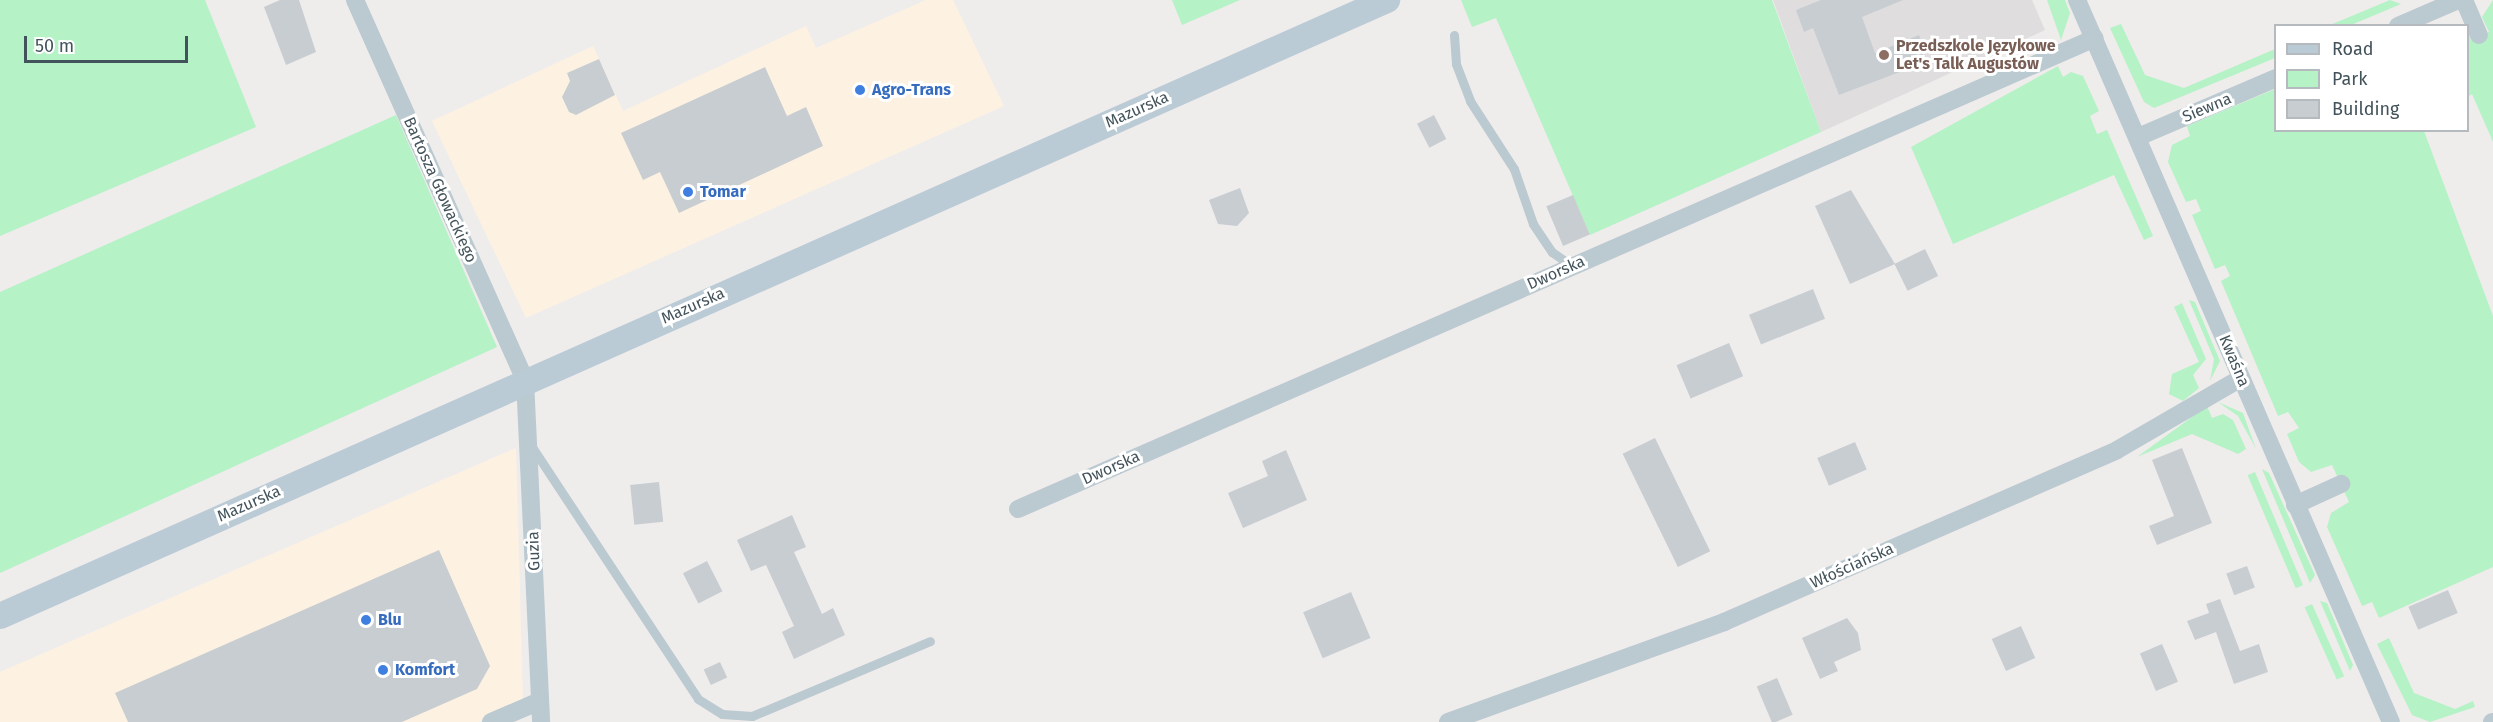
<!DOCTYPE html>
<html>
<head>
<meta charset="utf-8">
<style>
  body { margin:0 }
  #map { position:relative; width:2493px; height:722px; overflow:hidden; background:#efecec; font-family:"Fira Sans",sans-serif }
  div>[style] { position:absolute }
  .commercial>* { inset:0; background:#fdf2e2 }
  .education>* { inset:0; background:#e0ddde }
  .green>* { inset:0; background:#b5f2c6; transform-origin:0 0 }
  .building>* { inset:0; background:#c8cdd2; transform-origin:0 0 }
  .lane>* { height:9px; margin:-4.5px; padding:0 4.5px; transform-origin:4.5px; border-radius:4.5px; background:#bbc9d0 }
  .street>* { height:18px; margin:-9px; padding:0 9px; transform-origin:9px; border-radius:9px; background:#bbc9d0 }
  .secondary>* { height:26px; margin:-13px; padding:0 13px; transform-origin:13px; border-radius:13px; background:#bbcbd6 }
  .dots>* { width:16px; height:16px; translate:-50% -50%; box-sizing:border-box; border:3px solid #fff; border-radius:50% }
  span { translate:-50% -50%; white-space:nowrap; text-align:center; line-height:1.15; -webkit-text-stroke:6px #fff; paint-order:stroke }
  .education-label { font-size:16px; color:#785e54; font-weight:700 }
  .left { translate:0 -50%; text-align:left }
  .shop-label { font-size:16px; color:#366cbe; font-weight:700 }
  .street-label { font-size:16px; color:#43535b }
  .legend { position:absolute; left:2274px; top:24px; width:195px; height:108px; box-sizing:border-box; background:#fff; border:2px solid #b4babd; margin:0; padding:8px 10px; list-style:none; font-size:18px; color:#43535b }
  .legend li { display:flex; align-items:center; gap:12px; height:30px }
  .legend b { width:30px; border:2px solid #b4babd }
  .scale { position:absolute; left:24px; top:36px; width:164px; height:27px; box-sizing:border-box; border:3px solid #43535b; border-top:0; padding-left:8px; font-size:18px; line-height:21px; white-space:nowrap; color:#43535b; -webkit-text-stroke:4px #fff; paint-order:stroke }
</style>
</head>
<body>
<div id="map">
  <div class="commercial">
    <i style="clip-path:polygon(926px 0,953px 0,1004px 106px,526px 318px,432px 121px,593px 46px,623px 111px,806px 26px,816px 48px)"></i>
    <i style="clip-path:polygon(516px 448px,523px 703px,479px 722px,0 722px,0 672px)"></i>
  </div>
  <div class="education">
    <i style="clip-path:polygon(1773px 0,2032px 0,2045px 30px,1821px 132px)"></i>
  </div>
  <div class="green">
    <i style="clip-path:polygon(0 0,205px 0,256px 127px,0 236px)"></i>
    <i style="clip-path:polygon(1172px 0,1240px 0,1182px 25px)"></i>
    <i style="clip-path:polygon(1461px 0,1772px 0,1821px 132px,1590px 235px,1496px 18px,1472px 27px)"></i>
    <i style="clip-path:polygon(2047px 0,2065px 0,2070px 13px,2061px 40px)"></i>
    <i style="clip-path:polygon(2390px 0,2401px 4px,2351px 25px,2330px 25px)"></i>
    <i style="clip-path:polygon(2493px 0,2493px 142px,2472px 94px,2468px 97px,2468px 33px,2471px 40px,2489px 32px,2482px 17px)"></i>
    <i style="clip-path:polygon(2121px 24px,2145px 75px,2184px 88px,2275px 49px,2275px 58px,2154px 108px,2144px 102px,2110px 28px)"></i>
    <i style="clip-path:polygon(2058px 66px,2063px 77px,2071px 72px,2083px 76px,2099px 111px,2090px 116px,2097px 134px,2107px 130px,2153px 236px,2144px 240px,2114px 175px,1953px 244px,1911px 147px)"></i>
    <i style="clip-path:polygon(2275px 89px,2276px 130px,2424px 131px,2493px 316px,2493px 567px,2379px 618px,2372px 602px,2362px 606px,2327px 527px,2331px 513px,2349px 502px,2332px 465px,2311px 472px,2299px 462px,2287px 434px,2299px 428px,2288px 412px,2278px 416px,2221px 281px,2230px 276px,2225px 265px,2215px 269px,2192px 215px,2201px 211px,2196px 199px,2186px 202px,2168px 162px,2172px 145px,2190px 136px,2187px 126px)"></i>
    <i style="clip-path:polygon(396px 115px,497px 347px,0 573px,0 292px)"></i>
    <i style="clip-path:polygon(2189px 300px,2195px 302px,2220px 361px,2210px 381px,2214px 359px)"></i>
    <i style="clip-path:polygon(2182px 303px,2206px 359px,2193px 375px,2199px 388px,2183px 401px,2169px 394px,2172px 374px,2199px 362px,2174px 307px)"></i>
    <i style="clip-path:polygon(2218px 402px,2243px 413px,2256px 449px,2238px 416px)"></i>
    <i style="clip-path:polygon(2207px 406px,2212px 418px,2223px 414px,2233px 420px,2246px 449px,2238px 454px,2192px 434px,2137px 457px)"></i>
    <i style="clip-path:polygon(2262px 469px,2269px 473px,2315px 575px,2310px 583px)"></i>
    <i style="left:2255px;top:472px;width:123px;height:8px;rotate:67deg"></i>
    <i style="clip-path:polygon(2320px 601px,2327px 603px,2353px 665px,2350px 671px)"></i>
    <i style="left:2312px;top:604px;width:79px;height:8px;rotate:66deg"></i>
    <i style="clip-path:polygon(2389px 638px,2414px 693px,2455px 709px,2473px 701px,2475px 707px,2430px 722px,2412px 715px,2377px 644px)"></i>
  </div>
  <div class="building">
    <i style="clip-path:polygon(280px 0,299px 0,316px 52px,286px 65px,264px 7px)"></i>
    <i style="clip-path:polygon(1821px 0,1903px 0,1862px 17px,1875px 53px,1919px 35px,1926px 53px,1910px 60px,1913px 67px,1839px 95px,1813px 28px,1804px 32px,1796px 10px)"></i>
    <i style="clip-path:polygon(599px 59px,615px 95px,576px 115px,569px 112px,562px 97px,570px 81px,567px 73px)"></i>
    <i style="clip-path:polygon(765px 67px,787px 116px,806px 107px,823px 146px,679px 213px,660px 172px,643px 180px,621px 133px)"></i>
    <i style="left:1434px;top:115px;width:27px;height:19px;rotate:63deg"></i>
    <i style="clip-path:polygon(1240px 188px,1249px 213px,1237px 226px,1218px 224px,1209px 200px)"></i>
    <i style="clip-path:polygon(1851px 190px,1895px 264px,1850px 284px,1815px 206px)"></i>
    <i style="left:1573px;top:195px;width:43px;height:29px;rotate:67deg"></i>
    <i style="left:1925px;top:249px;width:30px;height:34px;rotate:64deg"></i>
    <i style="left:1813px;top:289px;width:32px;height:69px;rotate:68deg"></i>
    <i style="left:1729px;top:343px;width:36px;height:57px;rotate:67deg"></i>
    <i style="left:1655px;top:438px;width:126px;height:36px;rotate:64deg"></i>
    <i style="left:1855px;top:442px;width:30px;height:41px;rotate:67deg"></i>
    <i style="clip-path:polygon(2182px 448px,2212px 523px,2157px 545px,2149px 526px,2174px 516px,2152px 460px)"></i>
    <i style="clip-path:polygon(1286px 450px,1307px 500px,1243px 528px,1228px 493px,1268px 476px,1262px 461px)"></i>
    <i style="left:659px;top:482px;width:40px;height:29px;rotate:84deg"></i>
    <i style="clip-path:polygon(792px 515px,806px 547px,794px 552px,822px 614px,833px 608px,845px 635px,794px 659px,782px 632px,794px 626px,766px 565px,751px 571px,737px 540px)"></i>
    <i style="clip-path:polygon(439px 550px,490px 666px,477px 689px,402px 722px,128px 722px,115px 693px)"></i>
    <i style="left:707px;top:561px;width:34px;height:27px;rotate:63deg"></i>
    <i style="left:2247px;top:566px;width:23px;height:22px;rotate:70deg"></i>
    <i style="left:2448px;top:590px;width:25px;height:43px;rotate:67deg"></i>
    <i style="left:1351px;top:592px;width:50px;height:52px;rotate:67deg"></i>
    <i style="clip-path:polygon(2220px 599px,2240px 651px,2259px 644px,2268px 672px,2234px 684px,2216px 632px,2195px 640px,2187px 621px,2209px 613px,2206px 604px)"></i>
    <i style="clip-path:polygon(1847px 618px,1858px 633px,1861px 650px,1834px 662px,1838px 671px,1820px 679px,1802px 638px)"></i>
    <i style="left:2021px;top:626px;width:35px;height:32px;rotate:66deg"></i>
    <i style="left:2162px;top:644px;width:41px;height:24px;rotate:67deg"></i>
    <i style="left:720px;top:662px;width:17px;height:18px;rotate:65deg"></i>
    <i style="left:1777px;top:678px;width:40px;height:22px;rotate:67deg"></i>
  </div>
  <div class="lane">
    <i style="left:1454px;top:35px;width:29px;rotate:86deg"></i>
    <i style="left:1456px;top:64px;width:40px;rotate:69deg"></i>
    <i style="left:1470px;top:101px;width:81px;rotate:57.1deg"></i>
    <i style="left:1514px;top:169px;width:58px;rotate:70.9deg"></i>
    <i style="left:1533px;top:224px;width:34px;rotate:56deg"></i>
    <i style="left:1552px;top:252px;width:24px;rotate:35deg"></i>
    <i style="left:532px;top:447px;width:302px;rotate:56.6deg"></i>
    <i style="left:698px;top:699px;width:28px;rotate:32deg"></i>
    <i style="left:722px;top:714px;width:30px;rotate:4deg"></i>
    <i style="left:752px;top:716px;width:193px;rotate:-22.8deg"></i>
  </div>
  <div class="street">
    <i style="left:355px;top:0;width:416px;rotate:65.9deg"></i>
    <i style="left:525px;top:380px;width:342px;rotate:87.3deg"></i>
    <i style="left:2077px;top:0;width:787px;rotate:66.5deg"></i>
    <i style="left:2464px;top:0;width:38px;rotate:67deg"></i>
    <i style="left:2398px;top:26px;width:65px;rotate:-23.4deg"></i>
    <i style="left:2138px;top:137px;width:150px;rotate:-23.1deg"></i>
    <i style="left:2295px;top:505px;width:51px;rotate:-24.5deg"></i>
    <i style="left:1018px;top:509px;width:1175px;rotate:-23.62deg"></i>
    <i style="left:491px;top:722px;width:53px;rotate:-23.2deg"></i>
    <i style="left:1448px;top:722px;width:294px;rotate:-19.9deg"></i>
    <i style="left:1724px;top:622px;width:429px;rotate:-23.6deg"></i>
    <i style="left:2117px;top:450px;width:143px;rotate:-30.1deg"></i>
    <i style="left:2492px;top:722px;width:1px"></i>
  </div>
  <div class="secondary">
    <i style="left:0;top:616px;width:1518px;rotate:-23.95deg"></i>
  </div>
  <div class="dots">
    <i style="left:1884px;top:55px;background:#8d6e63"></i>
    <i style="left:860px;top:90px;background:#3f7fe0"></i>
    <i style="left:688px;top:192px;background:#3f7fe0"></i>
    <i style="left:366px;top:620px;background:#3f7fe0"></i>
    <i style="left:383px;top:670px;background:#3f7fe0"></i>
  </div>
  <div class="education-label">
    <span class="left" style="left:1896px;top:55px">Przedszkole Językowe<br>Let's Talk Augustów</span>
  </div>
  <div class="shop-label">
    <span class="left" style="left:872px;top:90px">Agro-Trans</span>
    <span class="left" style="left:700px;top:192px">Tomar</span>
    <span class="left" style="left:378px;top:620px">Blu</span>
    <span class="left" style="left:395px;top:670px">Komfort</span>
  </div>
  <div class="street-label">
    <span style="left:2207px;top:108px;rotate:-23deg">Siewna</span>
    <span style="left:1137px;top:110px;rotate:-24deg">Mazurska</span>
    <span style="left:440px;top:190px;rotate:66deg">Bartosza Głowackiego</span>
    <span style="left:1556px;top:273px;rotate:-24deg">Dworska</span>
    <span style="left:693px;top:306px;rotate:-24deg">Mazurska</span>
    <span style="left:2234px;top:361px;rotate:67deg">Kwaśna</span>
    <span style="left:1111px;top:468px;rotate:-24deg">Dworska</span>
    <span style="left:249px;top:504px;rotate:-24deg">Mazurska</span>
    <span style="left:534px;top:551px;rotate:-92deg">Guzia</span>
    <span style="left:1852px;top:566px;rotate:-24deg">Włościańska</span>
  </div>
  <ul class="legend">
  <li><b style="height:8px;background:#bbcbd6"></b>Road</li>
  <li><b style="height:16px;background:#b5f2c6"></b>Park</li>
  <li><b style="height:16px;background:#c8cdd2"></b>Building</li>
  </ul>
  <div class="scale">50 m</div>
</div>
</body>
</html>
